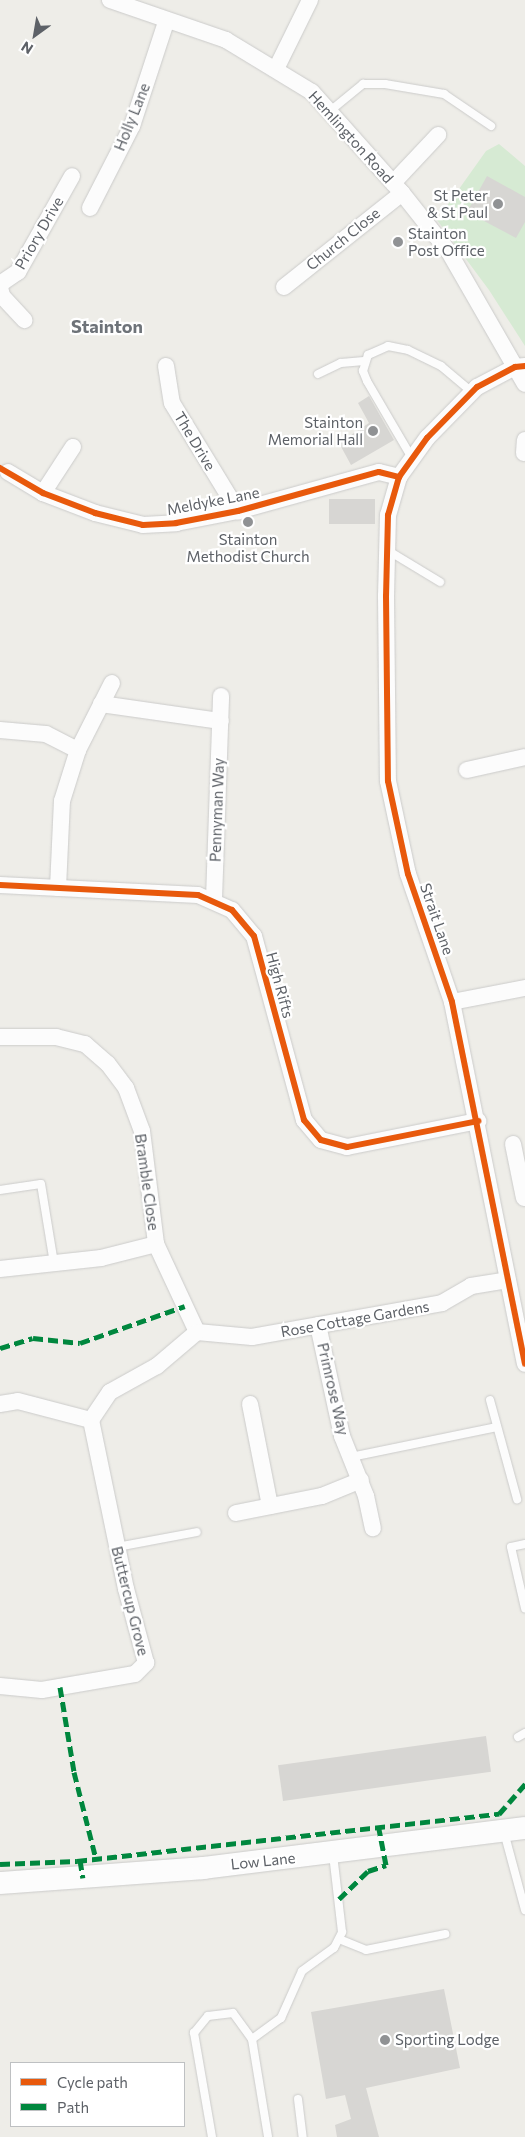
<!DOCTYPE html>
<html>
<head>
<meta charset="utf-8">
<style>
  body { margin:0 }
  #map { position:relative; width:525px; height:2137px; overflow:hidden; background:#eeede8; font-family:Commissioner,sans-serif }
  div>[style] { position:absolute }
  .green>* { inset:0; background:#d6ead3 }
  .building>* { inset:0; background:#d7d6d3; transform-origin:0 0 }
  .roads { filter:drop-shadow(0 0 1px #cbcbca) drop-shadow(0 0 1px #cbcbca) }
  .service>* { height:8px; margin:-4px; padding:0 4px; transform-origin:4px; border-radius:4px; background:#fcfcfc }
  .minor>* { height:16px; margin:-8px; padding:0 8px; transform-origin:8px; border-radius:8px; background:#fcfcfc }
  .secondary>* { height:22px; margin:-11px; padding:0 11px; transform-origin:11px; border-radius:11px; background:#fcfcfc }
  .quiet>* { height:5px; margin-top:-2.5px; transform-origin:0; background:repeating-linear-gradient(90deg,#00873e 0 10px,transparent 0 15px) }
  .cycleway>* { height:6px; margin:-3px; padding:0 3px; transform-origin:3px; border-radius:3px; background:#e8590c }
  .dots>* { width:14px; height:14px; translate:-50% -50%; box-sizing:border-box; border:2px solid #fff; border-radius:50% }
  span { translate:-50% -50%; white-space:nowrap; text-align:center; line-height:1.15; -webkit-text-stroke:4.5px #fff; paint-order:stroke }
  .street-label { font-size:15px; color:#5d6167 }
  .poi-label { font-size:15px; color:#5d6167 }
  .right { translate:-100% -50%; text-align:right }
  .left { translate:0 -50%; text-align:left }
  .quarter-label { font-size:18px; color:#6e7379; font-weight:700 }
  .legend { position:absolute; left:10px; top:2062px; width:175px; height:65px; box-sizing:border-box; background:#fff; border:1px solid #bec0c2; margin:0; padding:6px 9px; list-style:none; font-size:15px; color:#5d6167 }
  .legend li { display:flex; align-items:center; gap:10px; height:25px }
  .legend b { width:25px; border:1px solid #bec0c2 }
  .north { position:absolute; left:10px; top:10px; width:50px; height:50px; -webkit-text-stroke:4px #fff; paint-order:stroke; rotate:212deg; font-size:14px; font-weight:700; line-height:20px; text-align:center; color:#5d6167 }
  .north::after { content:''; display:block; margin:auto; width:18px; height:22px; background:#5d6167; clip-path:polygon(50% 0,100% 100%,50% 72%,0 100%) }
</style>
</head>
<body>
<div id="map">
  <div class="green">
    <i style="clip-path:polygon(499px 144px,525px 166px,525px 346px,489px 290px,437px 220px,486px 151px)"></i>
  </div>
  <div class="building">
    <i style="clip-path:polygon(487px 176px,525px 197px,525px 222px,516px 238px,467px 212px)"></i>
    <i style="clip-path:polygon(369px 396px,394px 440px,351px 465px,339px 443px,369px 423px,358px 403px)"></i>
    <i style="left:329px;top:499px;width:46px;height:25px"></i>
    <i style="left:486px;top:1736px;width:36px;height:210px;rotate:82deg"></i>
    <i style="clip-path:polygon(444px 1989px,460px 2068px,366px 2088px,379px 2137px,337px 2137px,335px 2125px,351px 2119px,345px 2095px,326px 2099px,311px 2012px)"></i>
  </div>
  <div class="roads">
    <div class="service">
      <i style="left:330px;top:111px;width:43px;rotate:-39.3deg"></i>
      <i style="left:363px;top:84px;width:22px"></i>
      <i style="left:385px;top:84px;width:60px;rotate:9.6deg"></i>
      <i style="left:444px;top:94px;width:57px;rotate:34.2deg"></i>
      <i style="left:318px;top:374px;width:25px;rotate:-26deg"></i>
      <i style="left:341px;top:363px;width:23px;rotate:-5deg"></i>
      <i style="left:412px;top:458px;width:89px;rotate:-120.3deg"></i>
      <i style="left:367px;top:381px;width:11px;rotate:-112deg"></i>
      <i style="left:363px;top:371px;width:17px;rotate:-73deg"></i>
      <i style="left:368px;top:355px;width:22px;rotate:-24deg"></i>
      <i style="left:388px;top:346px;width:20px;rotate:11deg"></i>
      <i style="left:408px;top:350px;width:37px;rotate:26deg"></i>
      <i style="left:441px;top:366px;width:40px;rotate:40deg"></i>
      <i style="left:387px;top:550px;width:62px;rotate:31.1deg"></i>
      <i style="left:0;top:1190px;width:41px;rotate:-8.3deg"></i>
      <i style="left:41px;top:1184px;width:80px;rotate:80.7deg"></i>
      <i style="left:490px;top:1400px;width:103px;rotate:74.7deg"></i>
      <i style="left:351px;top:1457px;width:149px;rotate:-11.6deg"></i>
      <i style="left:525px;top:1544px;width:14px;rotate:168deg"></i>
      <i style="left:511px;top:1547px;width:63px;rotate:77.1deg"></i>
      <i style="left:117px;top:1547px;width:81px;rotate:-10.6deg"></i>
      <i style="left:518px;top:1737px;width:8px;rotate:-30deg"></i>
      <i style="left:504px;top:1832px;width:81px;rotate:74.9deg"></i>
      <i style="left:339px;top:1939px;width:29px;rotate:22deg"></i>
      <i style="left:366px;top:1950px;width:81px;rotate:-11.4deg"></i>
      <i style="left:252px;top:2039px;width:36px;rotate:-36deg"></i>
      <i style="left:281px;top:2018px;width:51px;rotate:-65.9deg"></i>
      <i style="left:302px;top:1971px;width:39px;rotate:-36deg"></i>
      <i style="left:334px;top:1948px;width:18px;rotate:-63deg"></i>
      <i style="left:342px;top:1932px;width:79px;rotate:-96.6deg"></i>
      <i style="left:298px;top:2099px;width:38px;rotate:83deg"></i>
      <i style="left:212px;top:2137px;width:106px;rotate:-99.8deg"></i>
      <i style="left:194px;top:2033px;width:22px;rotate:-51deg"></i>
      <i style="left:208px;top:2016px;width:25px;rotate:-7deg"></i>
      <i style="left:233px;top:2013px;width:32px;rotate:54deg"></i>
      <i style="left:252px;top:2039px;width:99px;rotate:80.7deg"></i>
    </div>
    <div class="minor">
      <i style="left:110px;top:0;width:123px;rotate:19deg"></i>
      <i style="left:226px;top:40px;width:100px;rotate:31.2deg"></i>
      <i style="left:312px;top:92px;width:135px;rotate:48.3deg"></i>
      <i style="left:402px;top:193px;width:75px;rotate:51.5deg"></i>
      <i style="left:449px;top:252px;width:152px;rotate:60.1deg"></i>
      <i style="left:277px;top:67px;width:75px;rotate:-63.8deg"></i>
      <i style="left:393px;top:183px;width:66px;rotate:-46.8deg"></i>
      <i style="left:90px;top:208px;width:92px;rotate:-62.9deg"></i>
      <i style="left:132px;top:126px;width:109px;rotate:-71.9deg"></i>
      <i style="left:0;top:284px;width:22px;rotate:-34deg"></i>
      <i style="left:18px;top:272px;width:110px;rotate:-60.6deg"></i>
      <i style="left:0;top:287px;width:9px;rotate:77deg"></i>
      <i style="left:2px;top:296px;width:33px;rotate:47deg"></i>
      <i style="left:284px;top:287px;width:151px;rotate:-38.5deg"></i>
      <i style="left:166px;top:366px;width:37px;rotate:81deg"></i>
      <i style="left:172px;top:403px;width:127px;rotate:58.6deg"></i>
      <i style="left:525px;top:366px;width:10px;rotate:174deg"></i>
      <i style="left:515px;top:367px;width:43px;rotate:152.2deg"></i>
      <i style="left:477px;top:387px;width:71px;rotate:134.4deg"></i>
      <i style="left:427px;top:438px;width:48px;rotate:125.7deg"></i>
      <i style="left:399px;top:477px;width:40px;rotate:106deg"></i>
      <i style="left:388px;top:515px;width:81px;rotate:91.4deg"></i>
      <i style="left:386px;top:596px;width:185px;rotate:89.4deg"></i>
      <i style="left:388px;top:781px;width:95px;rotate:77.9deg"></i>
      <i style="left:408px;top:874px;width:135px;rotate:71deg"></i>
      <i style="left:452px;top:1002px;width:369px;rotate:78.6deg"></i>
      <i style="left:524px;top:453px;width:13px;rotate:-86deg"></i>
      <i style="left:8px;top:472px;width:41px;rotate:31deg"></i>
      <i style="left:43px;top:493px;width:56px;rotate:21deg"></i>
      <i style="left:95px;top:513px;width:49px;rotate:14deg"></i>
      <i style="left:143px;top:525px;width:33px;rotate:-3deg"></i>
      <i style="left:176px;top:523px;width:63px;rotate:-11deg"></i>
      <i style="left:238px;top:511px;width:146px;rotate:-15.5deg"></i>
      <i style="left:379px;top:472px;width:21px;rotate:14deg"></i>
      <i style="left:43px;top:493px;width:55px;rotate:-56.9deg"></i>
      <i style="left:101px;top:704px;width:121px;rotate:8.1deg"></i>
      <i style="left:0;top:730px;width:46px;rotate:5deg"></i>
      <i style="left:46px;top:734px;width:36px;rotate:27deg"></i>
      <i style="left:467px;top:770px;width:59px;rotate:-12.6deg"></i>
      <i style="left:0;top:885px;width:198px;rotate:2.9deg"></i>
      <i style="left:198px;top:895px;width:37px;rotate:24deg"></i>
      <i style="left:232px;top:910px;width:34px;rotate:50deg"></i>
      <i style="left:254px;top:936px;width:191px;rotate:74.8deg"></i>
      <i style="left:304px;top:1120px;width:26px;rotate:50deg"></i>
      <i style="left:321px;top:1140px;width:27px;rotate:15deg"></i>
      <i style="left:347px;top:1147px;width:134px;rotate:-11.2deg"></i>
      <i style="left:58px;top:888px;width:87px;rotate:-87.4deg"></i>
      <i style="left:62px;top:801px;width:53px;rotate:-72.6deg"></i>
      <i style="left:78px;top:750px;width:75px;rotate:-63.1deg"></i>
      <i style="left:214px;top:899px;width:203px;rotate:-88deg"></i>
      <i style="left:452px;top:1002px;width:74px;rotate:-10.9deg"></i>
      <i style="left:0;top:1037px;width:56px"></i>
      <i style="left:56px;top:1037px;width:30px;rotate:14deg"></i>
      <i style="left:85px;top:1044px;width:30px;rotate:41deg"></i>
      <i style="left:108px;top:1064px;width:30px;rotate:53deg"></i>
      <i style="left:126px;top:1088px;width:46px;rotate:69.6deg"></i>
      <i style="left:142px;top:1131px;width:114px;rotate:82.9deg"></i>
      <i style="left:156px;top:1244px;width:97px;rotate:65deg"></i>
      <i style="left:513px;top:1144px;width:55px;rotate:78.5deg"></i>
      <i style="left:0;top:1269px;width:102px;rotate:-6.2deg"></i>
      <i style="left:101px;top:1258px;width:57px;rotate:-14.3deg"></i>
      <i style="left:318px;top:1325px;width:114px;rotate:77.8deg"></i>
      <i style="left:342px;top:1436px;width:65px;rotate:68.2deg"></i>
      <i style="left:366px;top:1496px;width:33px;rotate:78deg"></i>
      <i style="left:197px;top:1332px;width:55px;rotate:5.2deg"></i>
      <i style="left:252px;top:1337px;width:193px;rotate:-10.1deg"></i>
      <i style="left:442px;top:1303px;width:34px;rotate:-30deg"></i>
      <i style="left:471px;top:1286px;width:37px;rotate:-9deg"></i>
      <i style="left:0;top:1404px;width:18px;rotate:-9deg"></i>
      <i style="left:18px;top:1401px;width:75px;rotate:14.6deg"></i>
      <i style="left:250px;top:1404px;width:104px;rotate:78.9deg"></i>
      <i style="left:236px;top:1513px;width:88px;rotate:-11.2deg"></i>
      <i style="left:322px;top:1496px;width:42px;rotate:-22.3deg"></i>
      <i style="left:0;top:1686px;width:42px;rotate:5.4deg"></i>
      <i style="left:42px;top:1690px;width:94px;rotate:-9.8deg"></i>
      <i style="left:135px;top:1674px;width:16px;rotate:-45deg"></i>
      <i style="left:146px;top:1663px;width:77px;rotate:-105.1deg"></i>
      <i style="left:126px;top:1589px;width:173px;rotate:-101.7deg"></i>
      <i style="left:91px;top:1420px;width:34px;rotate:-56deg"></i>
      <i style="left:110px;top:1392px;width:54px;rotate:-29deg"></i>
      <i style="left:157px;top:1366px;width:52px;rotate:-40.4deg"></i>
    </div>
    <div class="secondary">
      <i style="left:0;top:1883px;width:204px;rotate:-4.2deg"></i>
      <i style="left:203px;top:1868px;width:324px;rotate:-7.1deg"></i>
    </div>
  </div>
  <div class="quiet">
    <i style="left:0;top:1348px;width:34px;rotate:-17deg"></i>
    <i style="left:33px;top:1338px;width:47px;rotate:6.1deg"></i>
    <i style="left:80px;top:1343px;width:111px;rotate:-19.4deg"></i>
    <i style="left:60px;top:1687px;width:86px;rotate:80.6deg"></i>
    <i style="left:74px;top:1772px;width:90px;rotate:75.8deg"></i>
    <i style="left:80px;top:1860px;width:18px;rotate:81deg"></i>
    <i style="left:0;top:1864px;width:77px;rotate:-2.2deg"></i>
    <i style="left:77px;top:1861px;width:425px;rotate:-6.4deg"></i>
    <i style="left:499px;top:1814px;width:40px;rotate:-49deg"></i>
    <i style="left:339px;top:1899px;width:40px;rotate:-44deg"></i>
    <i style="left:368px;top:1871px;width:19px;rotate:-18deg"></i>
    <i style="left:386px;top:1865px;width:38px;rotate:-101deg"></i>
  </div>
  <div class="cycleway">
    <i style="left:525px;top:366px;width:10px;rotate:174deg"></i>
    <i style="left:515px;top:367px;width:43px;rotate:152.2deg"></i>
    <i style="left:477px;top:387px;width:71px;rotate:134.4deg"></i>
    <i style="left:427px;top:438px;width:48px;rotate:125.7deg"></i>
    <i style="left:399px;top:477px;width:40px;rotate:106deg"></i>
    <i style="left:388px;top:515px;width:81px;rotate:91.4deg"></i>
    <i style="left:386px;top:596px;width:185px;rotate:89.4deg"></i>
    <i style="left:388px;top:781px;width:95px;rotate:77.9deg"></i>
    <i style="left:408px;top:874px;width:135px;rotate:71deg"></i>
    <i style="left:452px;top:1002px;width:369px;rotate:78.6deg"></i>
    <i style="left:0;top:468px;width:50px;rotate:30.2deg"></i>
    <i style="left:43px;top:493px;width:56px;rotate:21deg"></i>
    <i style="left:95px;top:513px;width:49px;rotate:14deg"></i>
    <i style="left:143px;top:525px;width:33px;rotate:-3deg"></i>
    <i style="left:176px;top:523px;width:63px;rotate:-11deg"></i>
    <i style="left:238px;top:511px;width:146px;rotate:-15.5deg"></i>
    <i style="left:379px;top:472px;width:21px;rotate:14deg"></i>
    <i style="left:0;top:885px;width:198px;rotate:2.9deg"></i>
    <i style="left:198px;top:895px;width:37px;rotate:24deg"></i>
    <i style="left:232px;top:910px;width:34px;rotate:50deg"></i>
    <i style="left:254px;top:936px;width:191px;rotate:74.8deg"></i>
    <i style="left:304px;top:1120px;width:26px;rotate:50deg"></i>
    <i style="left:321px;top:1140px;width:27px;rotate:15deg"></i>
    <i style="left:347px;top:1147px;width:134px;rotate:-11.2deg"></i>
  </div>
  <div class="dots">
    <i style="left:498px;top:204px;background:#909294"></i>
    <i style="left:398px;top:242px;background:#909294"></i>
    <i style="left:373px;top:431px;background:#909294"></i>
    <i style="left:248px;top:522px;background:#909294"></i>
    <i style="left:385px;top:2040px;background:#909294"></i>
  </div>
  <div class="street-label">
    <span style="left:132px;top:117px;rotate:-68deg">Holly Lane</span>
    <span style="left:351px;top:137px;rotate:48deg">Hemlington Road</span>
    <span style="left:39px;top:233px;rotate:-60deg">Priory Drive</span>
    <span style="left:343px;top:239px;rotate:-39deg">Church Close</span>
    <span style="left:195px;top:441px;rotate:59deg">The Drive</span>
    <span style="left:213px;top:501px;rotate:-11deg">Meldyke Lane</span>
    <span style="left:217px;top:810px;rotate:-88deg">Pennyman Way</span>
    <span style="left:437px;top:919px;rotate:71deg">Strait Lane</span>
    <span style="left:280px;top:985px;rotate:75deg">High Rifts</span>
    <span style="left:147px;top:1182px;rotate:82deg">Bramble Close</span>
    <span style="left:355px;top:1319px;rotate:-10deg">Rose Cottage Gardens</span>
    <span style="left:333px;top:1389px;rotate:77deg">Primrose Way</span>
    <span style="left:130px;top:1601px;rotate:76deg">Buttercup Grove</span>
    <span style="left:263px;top:1861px;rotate:-6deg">Low Lane</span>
  </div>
  <div class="poi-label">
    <span class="right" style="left:488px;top:204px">St Peter<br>&amp; St Paul</span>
    <span class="left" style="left:408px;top:242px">Stainton<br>Post Office</span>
    <span class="right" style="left:363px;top:431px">Stainton<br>Memorial Hall</span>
    <span style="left:248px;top:548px">Stainton<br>Methodist Church</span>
    <span class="left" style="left:395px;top:2040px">Sporting Lodge</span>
  </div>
  <div class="quarter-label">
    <span style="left:107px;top:326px">Stainton</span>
  </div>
  <ul class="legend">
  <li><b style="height:6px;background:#e8590c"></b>Cycle path</li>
  <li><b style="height:6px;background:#00873e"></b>Path</li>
  </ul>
  <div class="north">N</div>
</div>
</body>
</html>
